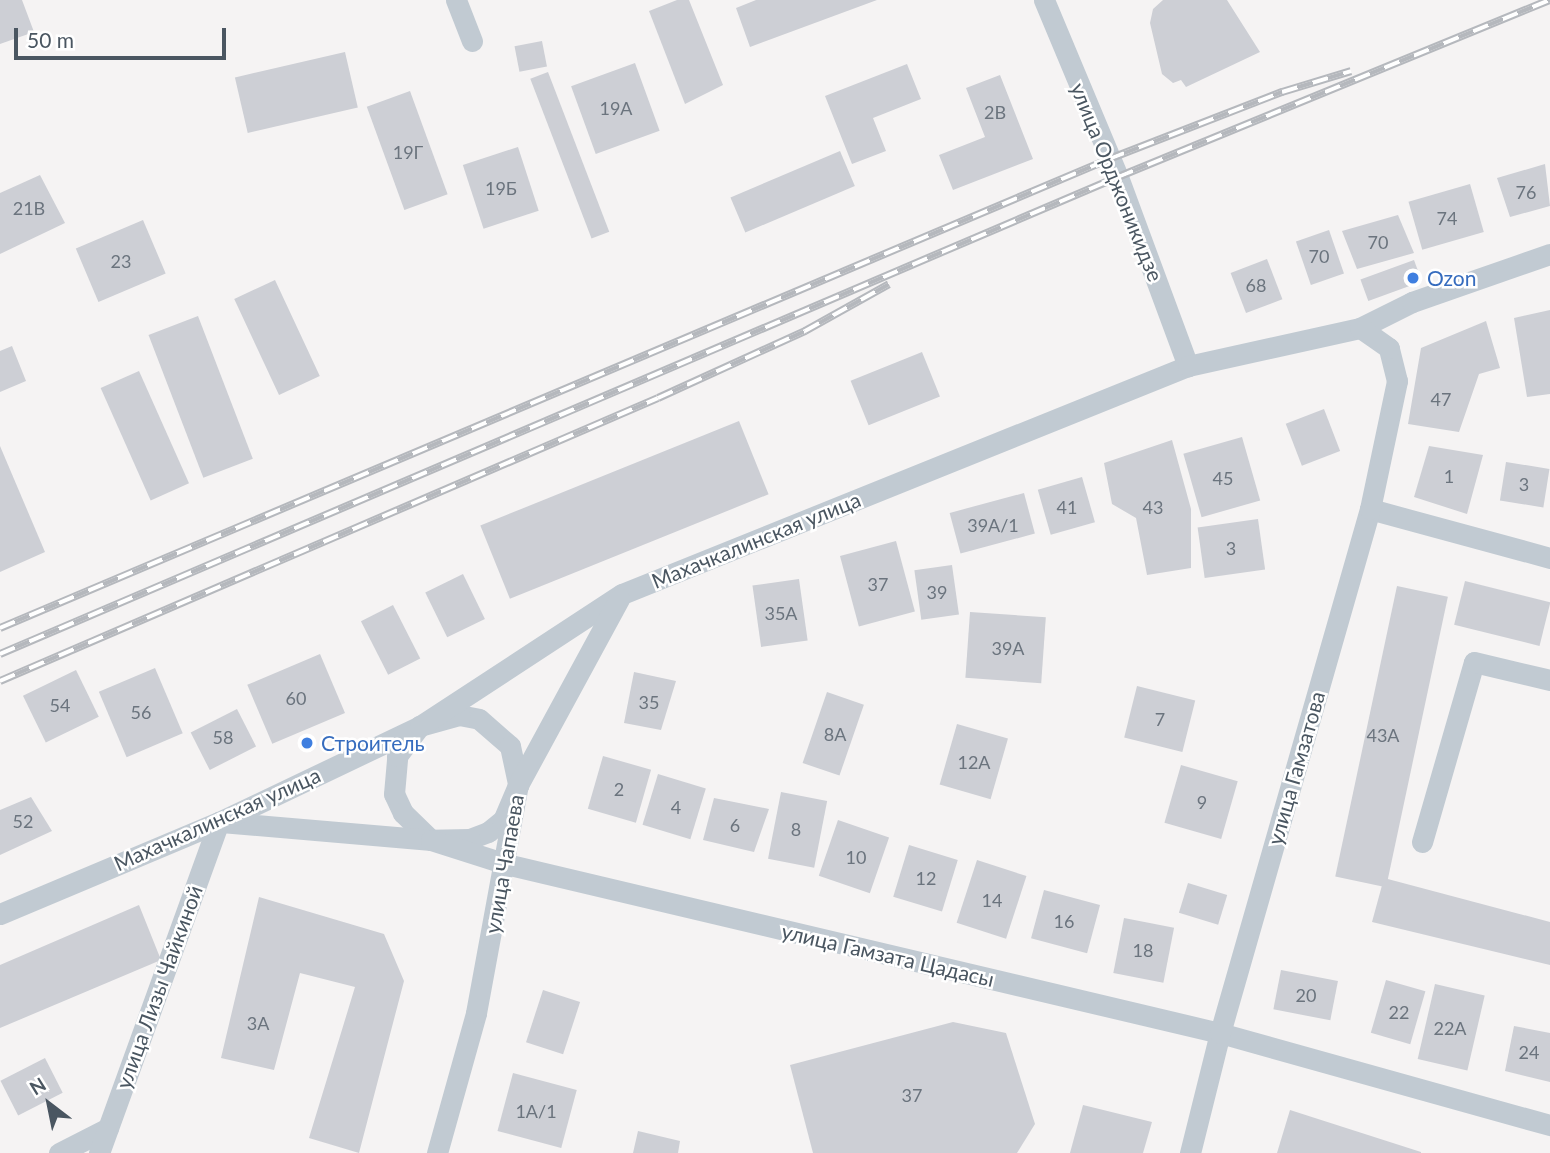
<!DOCTYPE html>
<html>
<head>
<meta charset="utf-8">
<style>
  body { margin:0 }
  #map { position:relative; width:1550px; height:1153px; overflow:hidden; background:#f5f3f3; font-family:Lato,sans-serif }
  div>[style] { position:absolute }
  .building>* { inset:0; background:#cdcfd5; transform-origin:0 0 }
  .minor>* { height:21px; margin:-10.5px; padding:0 10.5px; transform-origin:10.5px; border-radius:10.5px; background:#c1cad2 }
  .rail>* { height:8px; margin-top:-4px; transform-origin:0; background:repeating-linear-gradient(90deg,#fff 0 16px,#b5b8bd 0 32px); box-sizing:border-box; border-block:2px solid #b5b8bd }
  .dots>* { width:19px; height:19px; translate:-50% -50%; box-sizing:border-box; border:4px solid #fff; border-radius:50% }
  span { translate:-50% -50%; white-space:nowrap; text-align:center; line-height:1.15; -webkit-text-stroke:5px #fff; paint-order:stroke }
  .number-label { font-size:18px; color:#6b747e }
  .number-label span { -webkit-text-stroke-width:0 }
  .street-label { font-size:21px; color:#4a5661 }
  .shop-label { font-size:21px; color:#366cbe }
  .left { translate:0 -50%; text-align:left }
  .north { position:absolute; left:14px; top:1069px; width:70px; height:70px; -webkit-text-stroke:5px #fff; paint-order:stroke; rotate:328deg; font-size:19px; font-weight:700; line-height:28px; text-align:center; color:#4a5661 }
  .north::after { content:''; display:block; margin:auto; width:24px; height:32px; background:#4a5661; clip-path:polygon(50% 0,100% 100%,50% 72%,0 100%) }
  .scale { position:absolute; left:14px; top:28px; width:212px; height:32px; box-sizing:border-box; border:4px solid #4a5661; border-top:0; padding-left:9px; font-size:21px; line-height:24px; white-space:nowrap; color:#4a5661; -webkit-text-stroke:5px #fff; paint-order:stroke }
</style>
</head>
<body>
<div id="map">
  <div class="building">
    <i style="clip-path:polygon(0 0,22px 0,34px 32px,0 44px)"></i>
    <i style="clip-path:polygon(677px 0,689px 0,723px 85px,685px 104px,649px 11px)"></i>
    <i style="clip-path:polygon(756px 0,877px 0,750px 47px,736px 8px)"></i>
    <i style="clip-path:polygon(1163px 0,1227px 0,1260px 52px,1186px 87px,1181px 80px,1173px 83px,1162px 74px,1150px 23px,1153px 9px)"></i>
    <i style="left:542px;top:41px;width:26px;height:28px;rotate:79deg"></i>
    <i style="left:345px;top:52px;width:57px;height:113px;rotate:77deg"></i>
    <i style="left:635px;top:63px;width:72px;height:68px;rotate:70deg"></i>
    <i style="clip-path:polygon(907px 64px,921px 99px,873px 118px,886px 151px,852px 164px,825px 96px)"></i>
    <i style="left:548px;top:72px;width:171px;height:19px;rotate:69deg"></i>
    <i style="clip-path:polygon(1000px 75px,1033px 159px,953px 190px,939px 155px,985px 137px,966px 88px)"></i>
    <i style="left:410px;top:91px;width:110px;height:46px;rotate:70deg"></i>
    <i style="left:518px;top:147px;width:67px;height:58px;rotate:72deg"></i>
    <i style="left:840px;top:151px;width:38px;height:119px;rotate:67deg"></i>
    <i style="clip-path:polygon(1545px 164px,1550px 206px,1510px 217px,1497px 178px)"></i>
    <i style="clip-path:polygon(40px 175px,65px 223px,0 254px,0 193px)"></i>
    <i style="left:1470px;top:184px;width:50px;height:64px;rotate:74deg"></i>
    <i style="clip-path:polygon(1398px 215px,1414px 253px,1357px 269px,1342px 231px)"></i>
    <i style="left:143px;top:220px;width:58px;height:73px;rotate:67deg"></i>
    <i style="left:1329px;top:230px;width:46px;height:35px;rotate:71deg"></i>
    <i style="left:1267px;top:259px;width:43px;height:39px;rotate:69deg"></i>
    <i style="left:1414px;top:260px;width:23px;height:57px;rotate:70deg"></i>
    <i style="left:275px;top:280px;width:106px;height:45px;rotate:65deg"></i>
    <i style="clip-path:polygon(1550px 310px,1550px 394px,1527px 397px,1514px 318px)"></i>
    <i style="left:198px;top:316px;width:153px;height:53px;rotate:69deg"></i>
    <i style="clip-path:polygon(1486px 321px,1500px 368px,1479px 374px,1459px 432px,1408px 424px,1421px 348px)"></i>
    <i style="clip-path:polygon(12px 346px,26px 381px,0 392px,0 351px)"></i>
    <i style="left:922px;top:352px;width:48px;height:77px;rotate:68deg"></i>
    <i style="left:139px;top:371px;width:123px;height:42px;rotate:66deg"></i>
    <i style="left:1324px;top:409px;width:45px;height:41px;rotate:69deg"></i>
    <i style="left:739px;top:421px;width:79px;height:279px;rotate:68deg"></i>
    <i style="left:1242px;top:437px;width:66px;height:61px;rotate:74deg"></i>
    <i style="clip-path:polygon(1172px 440px,1191px 509px,1191px 568px,1147px 575px,1136px 518px,1112px 504px,1104px 463px)"></i>
    <i style="clip-path:polygon(0 446px,45px 552px,0 572px)"></i>
    <i style="clip-path:polygon(1429px 446px,1483px 455px,1467px 514px,1414px 497px)"></i>
    <i style="left:1506px;top:462px;width:44px;height:39px;rotate:9deg"></i>
    <i style="left:1082px;top:477px;width:47px;height:46px;rotate:74deg"></i>
    <i style="left:1024px;top:493px;width:42px;height:77px;rotate:75deg"></i>
    <i style="left:1258px;top:519px;width:51px;height:61px;rotate:82deg"></i>
    <i style="left:896px;top:541px;width:73px;height:58px;rotate:75deg"></i>
    <i style="left:952px;top:565px;width:50px;height:38px;rotate:82deg"></i>
    <i style="left:463px;top:574px;width:50px;height:42px;rotate:64deg"></i>
    <i style="left:799px;top:579px;width:62px;height:47px;rotate:82deg"></i>
    <i style="left:1465px;top:581px;width:88px;height:45px;rotate:14deg"></i>
    <i style="left:1397px;top:586px;width:52px;height:297px;rotate:12deg"></i>
    <i style="left:393px;top:605px;width:60px;height:36px;rotate:63deg"></i>
    <i style="left:970px;top:612px;width:76px;height:66px;rotate:4deg"></i>
    <i style="left:320px;top:654px;width:64px;height:79px;rotate:67deg"></i>
    <i style="left:155px;top:668px;width:71px;height:61px;rotate:67deg"></i>
    <i style="left:76px;top:670px;width:52px;height:59px;rotate:64deg"></i>
    <i style="clip-path:polygon(634px 672px,676px 681px,661px 730px,624px 723px)"></i>
    <i style="left:1137px;top:686px;width:60px;height:53px;rotate:14deg"></i>
    <i style="left:827px;top:692px;width:39px;height:75px;rotate:19deg"></i>
    <i style="left:237px;top:709px;width:42px;height:52px;rotate:63deg"></i>
    <i style="left:957px;top:724px;width:53px;height:63px;rotate:16deg"></i>
    <i style="left:603px;top:756px;width:50px;height:55px;rotate:16deg"></i>
    <i style="left:1181px;top:765px;width:59px;height:60px;rotate:16deg"></i>
    <i style="left:658px;top:774px;width:50px;height:53px;rotate:17deg"></i>
    <i style="left:781px;top:792px;width:47px;height:68px;rotate:11deg"></i>
    <i style="clip-path:polygon(31px 797px,52px 831px,0 855px,0 810px)"></i>
    <i style="clip-path:polygon(714px 798px,769px 809px,754px 852px,703px 840px)"></i>
    <i style="left:838px;top:820px;width:54px;height:59px;rotate:19deg"></i>
    <i style="left:909px;top:845px;width:51px;height:54px;rotate:17deg"></i>
    <i style="left:977px;top:860px;width:52px;height:66px;rotate:18deg"></i>
    <i style="clip-path:polygon(1384px 878px,1550px 922px,1550px 965px,1372px 922px)"></i>
    <i style="left:1188px;top:883px;width:41px;height:31px;rotate:17deg"></i>
    <i style="left:1044px;top:890px;width:58px;height:50px;rotate:15deg"></i>
    <i style="clip-path:polygon(259px 897px,384px 934px,404px 981px,359px 1153px,309px 1138px,355px 987px,300px 973px,274px 1070px,221px 1058px)"></i>
    <i style="clip-path:polygon(139px 905px,161px 960px,0 1028px,0 965px)"></i>
    <i style="left:1124px;top:918px;width:51px;height:56px;rotate:11deg"></i>
    <i style="left:1281px;top:970px;width:58px;height:40px;rotate:11deg"></i>
    <i style="left:1386px;top:980px;width:41px;height:55px;rotate:16deg"></i>
    <i style="left:1435px;top:984px;width:51px;height:77px;rotate:13deg"></i>
    <i style="left:543px;top:990px;width:39px;height:55px;rotate:18deg"></i>
    <i style="clip-path:polygon(953px 1022px,1006px 1033px,1035px 1124px,1017px 1153px,813px 1153px,790px 1065px)"></i>
    <i style="clip-path:polygon(1514px 1026px,1550px 1033px,1550px 1082px,1505px 1071px)"></i>
    <i style="left:45px;top:1058px;width:39px;height:50px;rotate:63deg"></i>
    <i style="left:513px;top:1073px;width:66px;height:60px;rotate:15deg"></i>
    <i style="clip-path:polygon(1083px 1105px,1152px 1122px,1143px 1153px,1070px 1153px)"></i>
    <i style="clip-path:polygon(1290px 1110px,1421px 1152px,1421px 1153px,1277px 1153px)"></i>
    <i style="clip-path:polygon(638px 1131px,680px 1141px,678px 1153px,633px 1153px)"></i>
  </div>
  <div class="minor">
    <i style="left:456px;top:0;width:44px;rotate:68.7deg"></i>
    <i style="left:1044px;top:0;width:192px;rotate:67.3deg"></i>
    <i style="left:1118px;top:177px;width:202px;rotate:69.7deg"></i>
    <i style="left:1370px;top:509px;width:187px;rotate:15.2deg"></i>
    <i style="left:459px;top:715px;width:20px;rotate:11deg"></i>
    <i style="left:479px;top:719px;width:41px;rotate:41.1deg"></i>
    <i style="left:510px;top:746px;width:40px;rotate:78deg"></i>
    <i style="left:518px;top:785px;width:38px;rotate:113deg"></i>
    <i style="left:503px;top:820px;width:19px;rotate:141deg"></i>
    <i style="left:488px;top:832px;width:19px;rotate:159deg"></i>
    <i style="left:470px;top:839px;width:39px;rotate:179deg"></i>
    <i style="left:431px;top:840px;width:39px;rotate:-136deg"></i>
    <i style="left:403px;top:813px;width:21px;rotate:-115deg"></i>
    <i style="left:394px;top:794px;width:38px;rotate:-85deg"></i>
    <i style="left:397px;top:756px;width:38px;rotate:-53deg"></i>
    <i style="left:420px;top:726px;width:41px;rotate:-15.8deg"></i>
    <i style="left:221px;top:822px;width:211px;rotate:4.9deg"></i>
    <i style="left:431px;top:840px;width:79px;rotate:17.7deg"></i>
    <i style="left:506px;top:864px;width:734px;rotate:13.32deg"></i>
    <i style="left:1220px;top:1033px;width:343px;rotate:15.6deg"></i>
    <i style="left:1422px;top:842px;width:187px;rotate:-73.9deg"></i>
    <i style="left:1474px;top:662px;width:78px;rotate:13.3deg"></i>
    <i style="left:0;top:914px;width:238px;rotate:-22.8deg"></i>
    <i style="left:219px;top:822px;width:223px;rotate:-25.5deg"></i>
    <i style="left:420px;top:726px;width:241px;rotate:-33.2deg"></i>
    <i style="left:622px;top:594px;width:610px;rotate:-21.94deg"></i>
    <i style="left:1188px;top:366px;width:176px;rotate:-12.5deg"></i>
    <i style="left:1360px;top:328px;width:58px;rotate:-26.6deg"></i>
    <i style="left:1412px;top:302px;width:146px;rotate:-19.2deg"></i>
    <i style="left:59px;top:1153px;width:55px;rotate:-27deg"></i>
    <i style="left:99px;top:1153px;width:352px;rotate:-70.1deg"></i>
    <i style="left:437px;top:1153px;width:145px;rotate:-74.4deg"></i>
    <i style="left:476px;top:1013px;width:232px;rotate:-79.6deg"></i>
    <i style="left:518px;top:785px;width:212px;rotate:-61.5deg"></i>
    <i style="left:1190px;top:1153px;width:124px;rotate:-76deg"></i>
    <i style="left:1220px;top:1033px;width:545px;rotate:-74.03deg"></i>
    <i style="left:1370px;top:509px;width:131px;rotate:-78.1deg"></i>
    <i style="left:1397px;top:381px;width:34px;rotate:-104deg"></i>
    <i style="left:1389px;top:348px;width:35px;rotate:-145deg"></i>
  </div>
  <div class="rail">
    <i style="left:0;top:628px;width:1204px;rotate:-22.92deg"></i>
    <i style="left:1109px;top:159px;width:186px;rotate:-21.2deg"></i>
    <i style="left:1282px;top:92px;width:72px;rotate:-16.9deg"></i>
    <i style="left:0;top:654px;width:1216px;rotate:-23.11deg"></i>
    <i style="left:1118px;top:177px;width:467px;rotate:-22.3deg"></i>
    <i style="left:0;top:681px;width:716px;rotate:-23.27deg"></i>
    <i style="left:658px;top:398px;width:162px;rotate:-24.5deg"></i>
    <i style="left:805px;top:331px;width:96px;rotate:-29.2deg"></i>
  </div>
  <div class="dots">
    <i style="left:1413px;top:278px;background:#3f7fe0"></i>
    <i style="left:307px;top:743px;background:#3f7fe0"></i>
  </div>
  <div class="number-label">
    <span style="left:616px;top:108px">19А</span>
    <span style="left:995px;top:112px">2В</span>
    <span style="left:408px;top:152px">19Г</span>
    <span style="left:501px;top:188px">19Б</span>
    <span style="left:1526px;top:192px">76</span>
    <span style="left:29px;top:208px">21В</span>
    <span style="left:1447px;top:218px">74</span>
    <span style="left:1378px;top:242px">70</span>
    <span style="left:1319px;top:256px">70</span>
    <span style="left:121px;top:261px">23</span>
    <span style="left:1256px;top:285px">68</span>
    <span style="left:1441px;top:399px">47</span>
    <span style="left:1449px;top:476px">1</span>
    <span style="left:1223px;top:478px">45</span>
    <span style="left:1524px;top:484px">3</span>
    <span style="left:1067px;top:507px">41</span>
    <span style="left:1153px;top:507px">43</span>
    <span style="left:993px;top:525px">39А/1</span>
    <span style="left:1231px;top:548px">3</span>
    <span style="left:878px;top:584px">37</span>
    <span style="left:937px;top:592px">39</span>
    <span style="left:781px;top:613px">35А</span>
    <span style="left:1008px;top:648px">39А</span>
    <span style="left:296px;top:698px">60</span>
    <span style="left:649px;top:702px">35</span>
    <span style="left:60px;top:705px">54</span>
    <span style="left:141px;top:712px">56</span>
    <span style="left:1160px;top:719px">7</span>
    <span style="left:835px;top:734px">8А</span>
    <span style="left:1383px;top:735px">43А</span>
    <span style="left:223px;top:737px">58</span>
    <span style="left:974px;top:762px">12А</span>
    <span style="left:619px;top:789px">2</span>
    <span style="left:1202px;top:802px">9</span>
    <span style="left:676px;top:807px">4</span>
    <span style="left:23px;top:821px">52</span>
    <span style="left:735px;top:825px">6</span>
    <span style="left:796px;top:829px">8</span>
    <span style="left:856px;top:857px">10</span>
    <span style="left:926px;top:878px">12</span>
    <span style="left:992px;top:900px">14</span>
    <span style="left:1064px;top:921px">16</span>
    <span style="left:1143px;top:950px">18</span>
    <span style="left:1306px;top:995px">20</span>
    <span style="left:1399px;top:1012px">22</span>
    <span style="left:258px;top:1023px">3А</span>
    <span style="left:1450px;top:1028px">22А</span>
    <span style="left:1529px;top:1052px">24</span>
    <span style="left:912px;top:1095px">37</span>
    <span style="left:536px;top:1111px">1А/1</span>
  </div>
  <div class="street-label">
    <span style="left:1117px;top:182px;rotate:68deg">улица Орджоникидзе</span>
    <span style="left:756px;top:540px;rotate:-22deg">Махачкалинская улица</span>
    <span style="left:1296px;top:768px;rotate:-74deg">улица Гамзатова</span>
    <span style="left:217px;top:819px;rotate:-24deg">Махачкалинская улица</span>
    <span style="left:504px;top:864px;rotate:-80deg">улица Чапаева</span>
    <span style="left:888px;top:955px;rotate:13deg">улица Гамзата Цадасы</span>
    <span style="left:159px;top:987px;rotate:-70deg">улица Лизы Чайкиной</span>
  </div>
  <div class="shop-label">
    <span class="left" style="left:1427px;top:278px">Ozon</span>
    <span class="left" style="left:321px;top:743px">Строитель</span>
  </div>
  <div class="north">N</div>
  <div class="scale">50 m</div>
</div>
</body>
</html>
